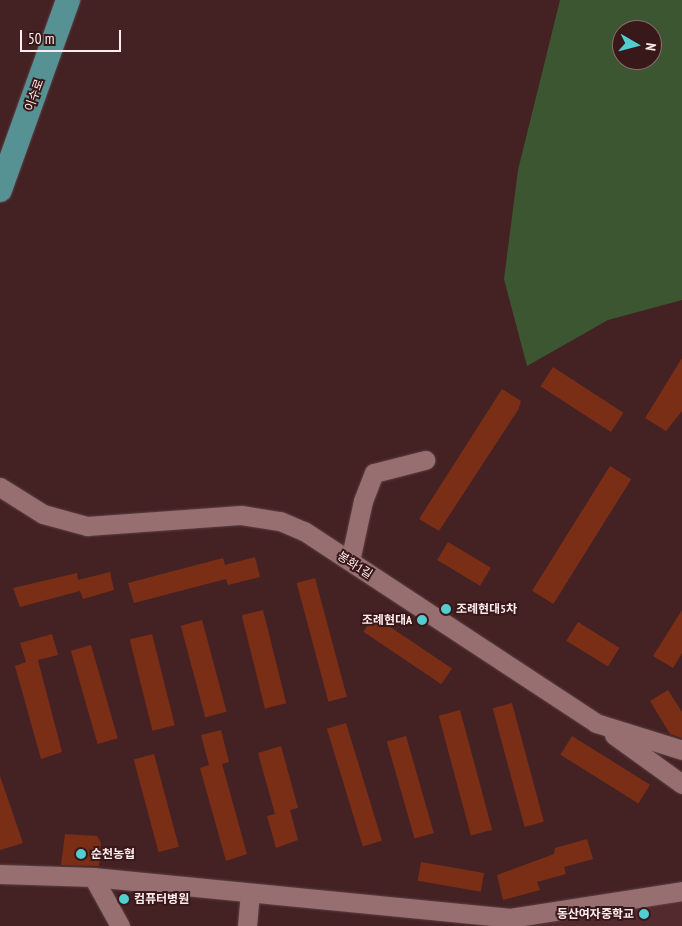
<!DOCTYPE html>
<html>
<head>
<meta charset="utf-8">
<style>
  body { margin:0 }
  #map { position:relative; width:682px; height:926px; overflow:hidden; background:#442224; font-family:"PT Sans Narrow","Noto Sans KR",sans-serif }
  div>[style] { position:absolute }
  .built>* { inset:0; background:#532a2d }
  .green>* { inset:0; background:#3b5630 }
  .building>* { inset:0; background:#7a2e16; transform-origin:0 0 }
  .roads { filter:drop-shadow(0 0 1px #5c4043) drop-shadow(0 0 1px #5c4043) }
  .minor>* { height:19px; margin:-9.5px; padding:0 9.5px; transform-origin:9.5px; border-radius:9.5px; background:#976f70 }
  .major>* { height:24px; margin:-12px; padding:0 12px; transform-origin:12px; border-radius:12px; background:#569193 }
  .dots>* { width:14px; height:14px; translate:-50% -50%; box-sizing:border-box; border:2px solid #39181a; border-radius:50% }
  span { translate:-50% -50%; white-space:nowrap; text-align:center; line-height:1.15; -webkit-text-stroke:4px #39181a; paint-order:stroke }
  .street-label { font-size:12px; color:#ffecec }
  .poi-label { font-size:12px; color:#ffecec; font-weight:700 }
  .left { translate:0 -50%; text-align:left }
  .right { translate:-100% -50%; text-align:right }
  .north { position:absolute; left:612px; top:20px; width:50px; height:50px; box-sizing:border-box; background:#39181a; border:1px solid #886d6e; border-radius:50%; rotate:98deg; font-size:14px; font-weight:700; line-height:20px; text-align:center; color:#ffecec }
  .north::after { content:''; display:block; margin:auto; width:18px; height:22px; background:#52cdd0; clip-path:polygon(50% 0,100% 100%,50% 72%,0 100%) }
  .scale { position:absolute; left:20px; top:30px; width:101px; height:22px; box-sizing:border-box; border:2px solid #ffecec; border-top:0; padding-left:6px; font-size:15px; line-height:18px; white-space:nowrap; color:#ffecec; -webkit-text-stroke:4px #39181a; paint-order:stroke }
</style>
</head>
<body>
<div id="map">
  <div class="built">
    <i style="clip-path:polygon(682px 901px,682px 926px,528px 926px)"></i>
  </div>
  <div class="green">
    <i style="clip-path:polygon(evenodd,560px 0,682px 0,682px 300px,608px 320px,527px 366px,504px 279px,518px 170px,560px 0,622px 30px,652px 30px,652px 60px,622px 60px,622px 30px)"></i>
  </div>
  <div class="building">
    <i style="clip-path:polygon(682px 358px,682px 411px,666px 431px,645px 418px)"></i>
    <i style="left:553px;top:367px;width:84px;height:23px;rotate:33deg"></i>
    <i style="clip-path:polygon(502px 389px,521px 401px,518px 410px,439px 531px,419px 519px)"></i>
    <i style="left:610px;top:466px;width:25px;height:147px;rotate:32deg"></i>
    <i style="left:448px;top:542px;width:50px;height:21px;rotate:31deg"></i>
    <i style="clip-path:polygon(255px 557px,260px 577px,228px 585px,226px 579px,134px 603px,128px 583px,223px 558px,225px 565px)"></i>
    <i style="clip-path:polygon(110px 572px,114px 590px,83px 599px,80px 591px,20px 607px,13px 588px,77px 573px,78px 580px)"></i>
    <i style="left:315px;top:578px;width:123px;height:19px;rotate:75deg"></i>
    <i style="left:263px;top:610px;width:96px;height:22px;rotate:76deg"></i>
    <i style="clip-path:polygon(682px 610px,682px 653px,673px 668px,653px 656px)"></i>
    <i style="left:374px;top:616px;width:94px;height:19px;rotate:34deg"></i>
    <i style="left:202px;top:620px;width:95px;height:22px;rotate:75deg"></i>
    <i style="left:578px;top:622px;width:49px;height:22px;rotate:32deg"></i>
    <i style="clip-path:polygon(52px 634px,58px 655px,38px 660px,62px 752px,41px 759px,15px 666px,26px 662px,20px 643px)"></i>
    <i style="left:152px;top:634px;width:94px;height:23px;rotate:76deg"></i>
    <i style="left:91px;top:645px;width:97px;height:21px;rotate:74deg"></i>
    <i style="clip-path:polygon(668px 690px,682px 712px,682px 738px,670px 734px,650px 701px)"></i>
    <i style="left:512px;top:703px;width:123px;height:20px;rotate:75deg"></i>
    <i style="left:460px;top:710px;width:124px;height:22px;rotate:75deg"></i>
    <i style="left:346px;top:723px;width:123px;height:20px;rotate:73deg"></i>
    <i style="clip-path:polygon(221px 730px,229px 762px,222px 764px,247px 854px,226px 861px,200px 768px,209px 765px,201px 735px)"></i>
    <i style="left:406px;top:736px;width:101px;height:20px;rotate:74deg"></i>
    <i style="left:572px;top:736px;width:92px;height:22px;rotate:32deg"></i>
    <i style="clip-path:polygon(281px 746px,298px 808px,290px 810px,298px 840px,276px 848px,267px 816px,275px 814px,258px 753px)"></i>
    <i style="left:154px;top:754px;width:96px;height:21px;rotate:75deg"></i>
    <i style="clip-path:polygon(0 776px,23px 843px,0 850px)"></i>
    <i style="clip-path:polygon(65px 834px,97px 836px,101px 843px,99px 866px,61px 865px)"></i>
    <i style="clip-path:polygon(587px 839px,593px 859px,564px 867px,566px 874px,537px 882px,540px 890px,503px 900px,497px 875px,554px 854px,555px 848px)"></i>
    <i style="left:421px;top:862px;width:64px;height:19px;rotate:10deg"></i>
  </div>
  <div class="roads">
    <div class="minor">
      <i style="left:0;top:487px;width:51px;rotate:32.1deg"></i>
      <i style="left:43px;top:514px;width:46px;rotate:15.3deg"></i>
      <i style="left:87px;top:526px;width:154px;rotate:-4.1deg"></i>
      <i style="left:241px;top:515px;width:39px;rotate:9deg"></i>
      <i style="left:280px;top:521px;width:26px;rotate:23deg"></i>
      <i style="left:304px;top:531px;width:349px;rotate:33.3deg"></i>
      <i style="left:596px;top:723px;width:90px;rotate:17.4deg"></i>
      <i style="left:350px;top:561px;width:61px;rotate:-77.8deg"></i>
      <i style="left:363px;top:501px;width:30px;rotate:-69deg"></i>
      <i style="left:374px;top:473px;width:53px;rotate:-14.3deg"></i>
      <i style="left:614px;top:735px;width:84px;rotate:35.8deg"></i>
      <i style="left:0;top:874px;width:93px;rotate:1.8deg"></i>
      <i style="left:93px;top:877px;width:419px;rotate:5.6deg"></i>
      <i style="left:510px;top:918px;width:174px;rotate:-8.9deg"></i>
      <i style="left:93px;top:877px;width:56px;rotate:61.1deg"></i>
      <i style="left:247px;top:926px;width:33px;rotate:-85deg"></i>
    </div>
    <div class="major">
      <i style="left:0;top:190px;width:202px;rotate:-70.3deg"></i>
    </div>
  </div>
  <div class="dots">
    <i style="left:446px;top:609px;background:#52cdd0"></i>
    <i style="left:422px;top:620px;background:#52cdd0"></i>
    <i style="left:81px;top:854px;background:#52cdd0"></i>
    <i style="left:124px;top:899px;background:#52cdd0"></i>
    <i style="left:644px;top:914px;background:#52cdd0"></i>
  </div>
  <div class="street-label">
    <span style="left:34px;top:95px;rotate:-70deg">이수로</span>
    <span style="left:355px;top:565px;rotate:33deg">봉화1길</span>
  </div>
  <div class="poi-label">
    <span class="left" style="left:456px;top:609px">조례현대5차</span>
    <span class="right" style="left:412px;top:620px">조례현대A</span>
    <span class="left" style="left:91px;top:854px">순천농협</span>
    <span class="left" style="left:134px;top:899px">컴퓨터병원</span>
    <span class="right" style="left:634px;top:914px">동산여자중학교</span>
  </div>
  <div class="north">N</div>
  <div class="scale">50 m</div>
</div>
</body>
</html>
